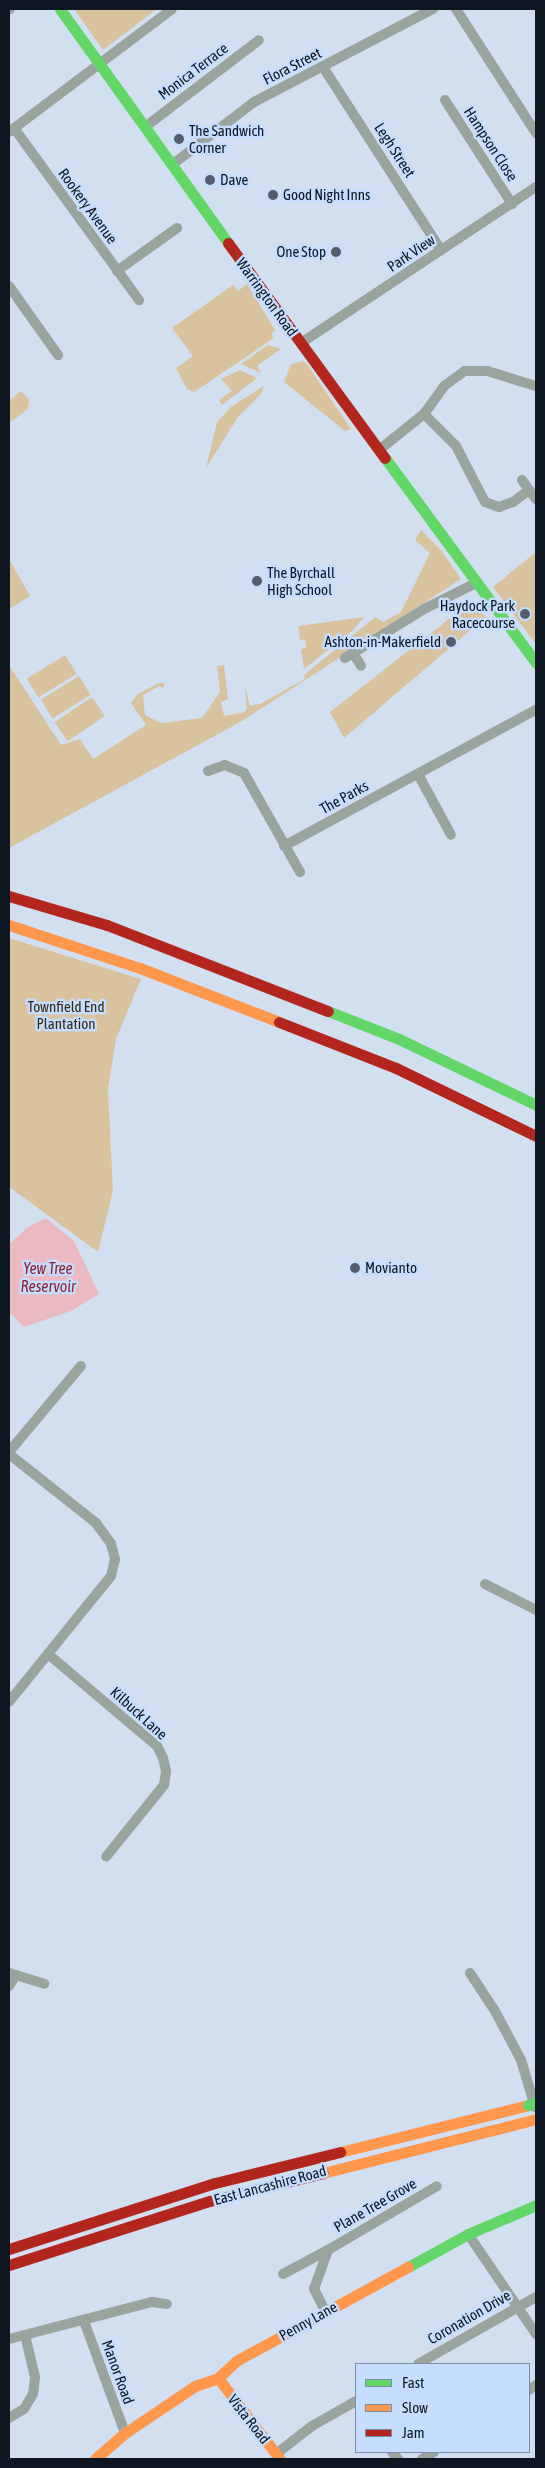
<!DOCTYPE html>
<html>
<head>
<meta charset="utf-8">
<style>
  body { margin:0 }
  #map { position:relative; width:545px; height:2468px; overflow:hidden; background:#d2dff1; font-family:"Asap Condensed",sans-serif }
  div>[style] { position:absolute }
  .green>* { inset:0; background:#d9c29e; transform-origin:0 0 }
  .water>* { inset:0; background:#ebb9c1 }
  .street>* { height:10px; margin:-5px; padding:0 5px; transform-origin:5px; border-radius:5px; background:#99a49f }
  .fast>* { height:11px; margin:-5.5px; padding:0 5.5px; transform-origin:5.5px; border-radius:5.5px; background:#63d668 }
  .slow>* { height:11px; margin:-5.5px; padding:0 5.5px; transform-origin:5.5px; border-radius:5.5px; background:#ff974d }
  .jam>* { height:11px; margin:-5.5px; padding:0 5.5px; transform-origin:5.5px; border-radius:5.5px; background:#b3261e }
  .fast-bridge>* { height:11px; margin:-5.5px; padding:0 5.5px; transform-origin:5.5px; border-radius:5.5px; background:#63d668 }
  .dots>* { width:14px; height:14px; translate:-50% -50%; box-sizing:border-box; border:2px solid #c5ddfe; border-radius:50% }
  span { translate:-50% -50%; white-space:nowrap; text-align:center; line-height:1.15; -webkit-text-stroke:5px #c5ddfe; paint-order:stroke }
  .street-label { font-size:15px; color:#0d1621 }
  .poi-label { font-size:15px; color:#0d1621 }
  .left { translate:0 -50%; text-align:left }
  .right { translate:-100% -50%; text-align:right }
  .park-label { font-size:15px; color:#352916 }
  .water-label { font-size:16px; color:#8f2033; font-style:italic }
  .frame { position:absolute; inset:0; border:10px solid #0d1621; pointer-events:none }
  .legend { position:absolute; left:355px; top:2363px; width:175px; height:90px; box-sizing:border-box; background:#c5ddfe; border:1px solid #7b8da6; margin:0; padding:6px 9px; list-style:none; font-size:15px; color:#0d1621 }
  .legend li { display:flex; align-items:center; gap:10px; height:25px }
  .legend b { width:25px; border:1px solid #7b8da6 }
</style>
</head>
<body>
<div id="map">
  <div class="green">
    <i style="clip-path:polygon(74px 9px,157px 9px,103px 50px)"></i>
    <i style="clip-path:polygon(247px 284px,275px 330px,271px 334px,274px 338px,194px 392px,187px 389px,176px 368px,193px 356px,172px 328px,233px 285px,238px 291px)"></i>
    <i style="clip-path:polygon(268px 345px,281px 349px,257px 366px,261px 373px,241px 364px)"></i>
    <i style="clip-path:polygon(303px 361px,307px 364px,351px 429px,345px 431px,284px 382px,291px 364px)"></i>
    <i style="clip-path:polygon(240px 370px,257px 378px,222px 405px,219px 400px,232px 391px,221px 379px)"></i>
    <i style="clip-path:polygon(264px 386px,261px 394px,238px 417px,206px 468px,217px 422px,232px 406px)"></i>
    <i style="clip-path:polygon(21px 391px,29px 400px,28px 409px,9px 423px,9px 401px)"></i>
    <i style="clip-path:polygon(421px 530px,441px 550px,461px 579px,242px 721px,9px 848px,9px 665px,61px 745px,80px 739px,93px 759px,146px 725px,131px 703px,138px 694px,159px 683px,165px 683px,163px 688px,159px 686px,143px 695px,145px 715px,161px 723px,202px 718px,220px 692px,217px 666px,224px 665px,228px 699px,221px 702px,224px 716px,245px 712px,247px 709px,245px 686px,250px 706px,260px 704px,305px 679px,304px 675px,375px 617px,383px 622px,401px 612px,430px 553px,415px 540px)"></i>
    <i style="clip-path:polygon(536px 552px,536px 642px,535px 643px,493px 587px)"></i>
    <i style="clip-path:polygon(9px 559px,30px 596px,9px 609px)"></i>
    <i style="clip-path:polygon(472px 601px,486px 617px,344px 738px,330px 712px)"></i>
    <i style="clip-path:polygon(364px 617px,353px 630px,304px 669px,301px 649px,306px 648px,305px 639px,300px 640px,298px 626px)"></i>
    <i style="left:65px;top:655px;width:22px;height:45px;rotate:58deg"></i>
    <i style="left:79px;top:676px;width:22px;height:45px;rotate:58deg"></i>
    <i style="left:92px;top:697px;width:23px;height:45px;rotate:56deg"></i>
    <i style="clip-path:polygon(9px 938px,141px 979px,116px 1039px,108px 1089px,113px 1191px,98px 1252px,9px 1187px)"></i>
  </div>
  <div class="water">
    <i style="clip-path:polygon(46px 1218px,74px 1241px,99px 1294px,71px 1311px,24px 1327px,9px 1312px,9px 1244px,28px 1227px)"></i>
  </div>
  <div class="street">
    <i style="left:456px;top:9px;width:148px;rotate:57.2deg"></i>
    <i style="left:9px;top:10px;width:1px;rotate:-45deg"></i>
    <i style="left:323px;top:67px;width:218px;rotate:57.2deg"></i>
    <i style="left:445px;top:100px;width:124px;rotate:57.2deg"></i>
    <i style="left:145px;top:127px;width:143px;rotate:-37.3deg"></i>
    <i style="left:14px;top:128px;width:213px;rotate:54deg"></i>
    <i style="left:9px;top:132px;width:204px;rotate:-37deg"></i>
    <i style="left:173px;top:164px;width:102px;rotate:-37.4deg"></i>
    <i style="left:254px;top:102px;width:202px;rotate:-27.5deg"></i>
    <i style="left:117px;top:271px;width:74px;rotate:-35.6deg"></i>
    <i style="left:9px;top:286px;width:85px;rotate:54.6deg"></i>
    <i style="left:301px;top:343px;width:282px;rotate:-33.6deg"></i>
    <i style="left:424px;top:414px;width:45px;rotate:45deg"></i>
    <i style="left:456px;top:446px;width:63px;rotate:62.6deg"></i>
    <i style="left:485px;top:502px;width:15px;rotate:20deg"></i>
    <i style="left:499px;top:507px;width:15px;rotate:-20deg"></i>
    <i style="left:513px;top:502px;width:20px;rotate:-37deg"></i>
    <i style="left:379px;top:450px;width:58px;rotate:-38.7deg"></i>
    <i style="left:424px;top:414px;width:34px;rotate:-54deg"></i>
    <i style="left:444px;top:386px;width:26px;rotate:-36deg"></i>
    <i style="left:465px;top:371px;width:22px"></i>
    <i style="left:487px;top:371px;width:51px;rotate:17deg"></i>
    <i style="left:522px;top:480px;width:24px;rotate:54deg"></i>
    <i style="left:353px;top:653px;width:86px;rotate:-31.7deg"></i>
    <i style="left:426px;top:608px;width:56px;rotate:-26.6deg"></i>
    <i style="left:345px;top:658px;width:9px;rotate:-32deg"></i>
    <i style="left:353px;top:653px;width:15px;rotate:58deg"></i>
    <i style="left:208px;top:771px;width:18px;rotate:-19deg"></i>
    <i style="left:225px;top:765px;width:21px;rotate:23deg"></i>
    <i style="left:244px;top:773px;width:114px;rotate:60.5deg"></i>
    <i style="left:418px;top:774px;width:69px;rotate:61.6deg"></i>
    <i style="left:284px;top:846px;width:286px;rotate:-28.4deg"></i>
    <i style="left:9px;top:1452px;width:112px;rotate:-50.1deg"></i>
    <i style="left:9px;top:1454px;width:111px;rotate:38.4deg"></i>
    <i style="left:96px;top:1523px;width:26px;rotate:54deg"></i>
    <i style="left:111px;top:1544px;width:16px;rotate:75deg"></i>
    <i style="left:115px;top:1559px;width:17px;rotate:103deg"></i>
    <i style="left:111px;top:1576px;width:162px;rotate:129deg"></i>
    <i style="left:485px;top:1584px;width:57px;rotate:27deg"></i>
    <i style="left:48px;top:1654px;width:143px;rotate:40.2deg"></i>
    <i style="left:157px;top:1746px;width:13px;rotate:63deg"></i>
    <i style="left:163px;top:1758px;width:13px;rotate:77deg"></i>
    <i style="left:166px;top:1771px;width:14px;rotate:98deg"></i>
    <i style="left:164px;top:1785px;width:92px;rotate:128.9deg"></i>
    <i style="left:9px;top:1973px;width:37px;rotate:17deg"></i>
    <i style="left:470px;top:1973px;width:45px;rotate:56.7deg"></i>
    <i style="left:495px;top:2011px;width:55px;rotate:62deg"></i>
    <i style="left:521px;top:2060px;width:49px;rotate:73.4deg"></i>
    <i style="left:9px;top:1986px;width:13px;rotate:-58deg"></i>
    <i style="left:468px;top:2234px;width:121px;rotate:55.8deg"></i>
    <i style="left:328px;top:2250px;width:126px;rotate:-30.4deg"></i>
    <i style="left:283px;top:2274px;width:51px;rotate:-28.1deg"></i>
    <i style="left:328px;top:2250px;width:41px;rotate:109.7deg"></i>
    <i style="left:314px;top:2289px;width:25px;rotate:63deg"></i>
    <i style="left:84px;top:2321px;width:119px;rotate:69.9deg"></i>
    <i style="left:9px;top:2339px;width:148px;rotate:-14.5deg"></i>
    <i style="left:152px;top:2302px;width:15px;rotate:8deg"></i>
    <i style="left:418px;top:2364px;width:136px;rotate:-29.6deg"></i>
    <i style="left:529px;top:2390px;width:9px;rotate:-36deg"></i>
    <i style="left:9px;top:2418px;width:17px;rotate:-31deg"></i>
    <i style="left:24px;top:2409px;width:17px;rotate:-59deg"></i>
    <i style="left:33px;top:2394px;width:17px;rotate:-83deg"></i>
    <i style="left:35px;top:2377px;width:43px;rotate:-103.4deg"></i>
    <i style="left:392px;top:2452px;width:9px;rotate:49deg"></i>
    <i style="left:276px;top:2454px;width:46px;rotate:-37.9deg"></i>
    <i style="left:312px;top:2426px;width:51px;rotate:-29.6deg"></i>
    <i style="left:422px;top:2459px;width:14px;rotate:-30deg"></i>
  </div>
  <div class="fast">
    <i style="left:60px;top:9px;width:288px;rotate:54.3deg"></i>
    <i style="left:385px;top:458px;width:255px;rotate:53.6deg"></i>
    <i style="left:328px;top:1011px;width:76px;rotate:21.5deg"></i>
    <i style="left:399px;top:1039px;width:152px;rotate:25.7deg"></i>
    <i style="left:408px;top:2267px;width:68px;rotate:-28.8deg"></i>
    <i style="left:468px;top:2234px;width:74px;rotate:-23.1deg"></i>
  </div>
  <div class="slow">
    <i style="left:9px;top:925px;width:138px;rotate:18.2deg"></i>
    <i style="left:140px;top:968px;width:149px;rotate:21.2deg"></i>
    <i style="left:340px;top:2152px;width:194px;rotate:-14deg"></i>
    <i style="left:323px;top:2173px;width:220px;rotate:-14.2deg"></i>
    <i style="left:218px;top:2378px;width:102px;rotate:52.6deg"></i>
    <i style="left:95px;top:2459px;width:40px;rotate:-41deg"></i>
    <i style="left:125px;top:2433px;width:84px;rotate:-33.9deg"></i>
    <i style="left:195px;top:2386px;width:24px;rotate:-19deg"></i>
    <i style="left:218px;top:2378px;width:25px;rotate:-43deg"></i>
    <i style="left:236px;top:2361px;width:196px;rotate:-28.7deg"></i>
  </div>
  <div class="jam">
    <i style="left:228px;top:243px;width:266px;rotate:53.9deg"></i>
    <i style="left:9px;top:896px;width:102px;rotate:16.5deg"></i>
    <i style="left:107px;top:925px;width:237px;rotate:21.3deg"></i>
    <i style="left:279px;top:1022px;width:126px;rotate:21.5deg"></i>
    <i style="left:396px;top:1068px;width:156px;rotate:25.9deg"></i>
    <i style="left:9px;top:2249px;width:216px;rotate:-17.8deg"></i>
    <i style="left:215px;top:2183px;width:129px;rotate:-13.9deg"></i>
    <i style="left:9px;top:2265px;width:211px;rotate:-17.7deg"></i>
    <i style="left:210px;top:2201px;width:116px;rotate:-13.9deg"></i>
  </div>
  <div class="fast-bridge">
    <i style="left:528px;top:2105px;width:8px;rotate:-14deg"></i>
  </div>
  <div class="dots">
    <i style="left:179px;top:139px;background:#525c6a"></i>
    <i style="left:210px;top:180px;background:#525c6a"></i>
    <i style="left:273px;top:195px;background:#525c6a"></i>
    <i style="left:336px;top:252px;background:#525c6a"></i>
    <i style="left:257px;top:581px;background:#525c6a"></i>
    <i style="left:525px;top:614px;background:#525c6a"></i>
    <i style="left:451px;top:642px;background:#525c6a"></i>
    <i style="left:355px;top:1268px;background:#525c6a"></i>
  </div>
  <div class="street-label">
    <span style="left:292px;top:66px;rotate:-27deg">Flora Street</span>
    <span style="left:193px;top:71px;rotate:-37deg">Monica Terrace</span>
    <span style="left:491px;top:144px;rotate:57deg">Hampson Close</span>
    <span style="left:395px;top:150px;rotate:57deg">Legh Street</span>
    <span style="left:88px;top:206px;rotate:54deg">Rookery Avenue</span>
    <span style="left:411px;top:253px;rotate:-34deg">Park View</span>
    <span style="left:267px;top:297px;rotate:54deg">Warrington Road</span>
    <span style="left:344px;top:797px;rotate:-29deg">The Parks</span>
    <span style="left:139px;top:1713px;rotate:42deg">Kilbuck Lane</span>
    <span style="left:270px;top:2185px;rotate:-15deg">East Lancashire Road</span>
    <span style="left:375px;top:2205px;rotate:-30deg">Plane Tree Grove</span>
    <span style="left:469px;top:2317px;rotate:-30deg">Coronation Drive</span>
    <span style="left:308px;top:2321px;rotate:-29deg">Penny Lane</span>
    <span style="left:118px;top:2372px;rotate:70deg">Manor Road</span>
    <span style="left:249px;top:2419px;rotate:52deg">Vista Road</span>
  </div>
  <div class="poi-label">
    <span class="left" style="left:189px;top:139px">The Sandwich<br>Corner</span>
    <span class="left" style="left:220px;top:180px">Dave</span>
    <span class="left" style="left:283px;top:195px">Good Night Inns</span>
    <span class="right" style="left:326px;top:252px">One Stop</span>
    <span class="left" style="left:267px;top:581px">The Byrchall<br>High School</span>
    <span class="right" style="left:515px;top:614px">Haydock Park<br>Racecourse</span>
    <span class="right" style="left:441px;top:642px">Ashton-in-Makerfield</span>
    <span class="left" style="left:365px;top:1268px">Movianto</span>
  </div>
  <div class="park-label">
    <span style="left:66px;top:1015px">Townfield End<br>Plantation</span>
  </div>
  <div class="water-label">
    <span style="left:48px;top:1277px">Yew Tree<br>Reservoir</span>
  </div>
  <div class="frame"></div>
  <ul class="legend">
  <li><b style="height:6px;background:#63d668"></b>Fast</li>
  <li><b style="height:6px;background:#ff974d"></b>Slow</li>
  <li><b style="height:6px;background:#b3261e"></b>Jam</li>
  </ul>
</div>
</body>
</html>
